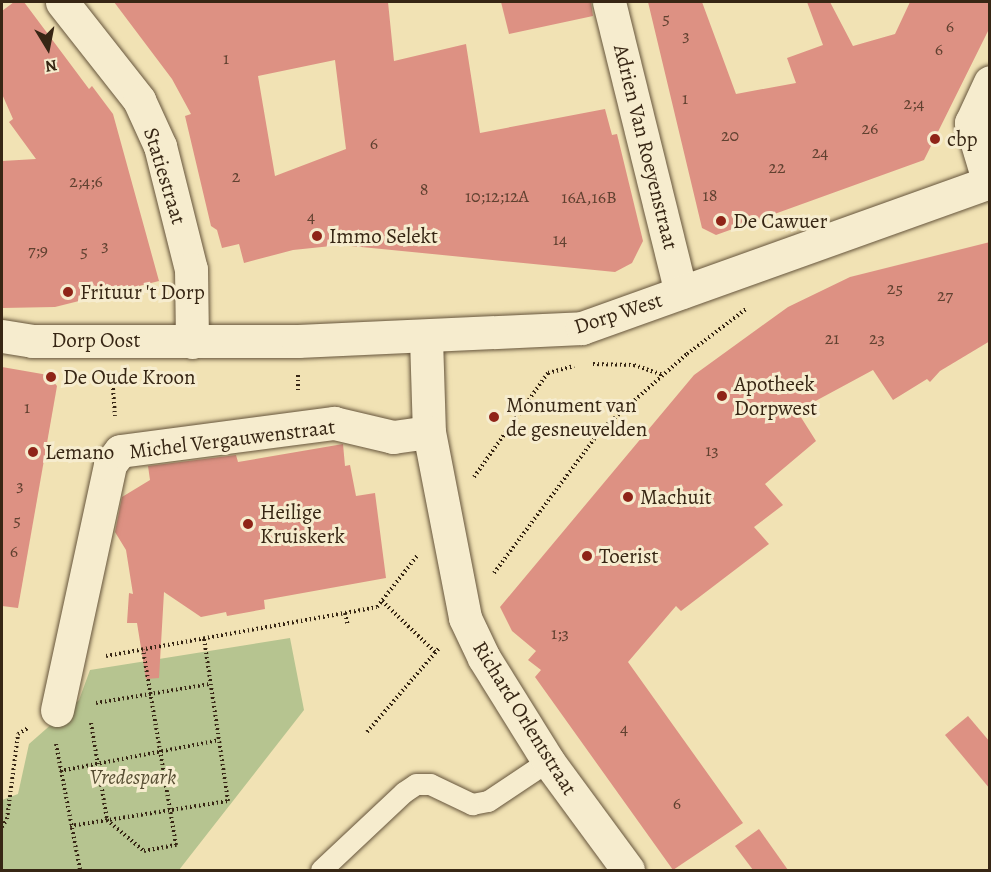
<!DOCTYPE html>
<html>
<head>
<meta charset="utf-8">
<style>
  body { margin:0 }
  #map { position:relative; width:991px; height:872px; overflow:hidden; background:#f1e2b4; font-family:Alegreya,serif }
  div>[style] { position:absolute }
  .green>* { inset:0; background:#b6c490 }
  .building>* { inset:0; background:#dd9183 }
  .path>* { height:4px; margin-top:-2px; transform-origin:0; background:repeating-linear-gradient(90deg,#372614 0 1.5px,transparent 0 4.5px) }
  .roads { filter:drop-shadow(0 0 2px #66553c) drop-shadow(0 0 2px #66553c) }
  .lane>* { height:21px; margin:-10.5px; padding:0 10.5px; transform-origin:10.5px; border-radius:10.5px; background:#f6ecce }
  .street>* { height:33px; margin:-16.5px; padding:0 16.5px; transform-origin:16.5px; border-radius:16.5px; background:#f6ecce }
  .secondary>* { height:33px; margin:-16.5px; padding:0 16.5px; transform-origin:16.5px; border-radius:16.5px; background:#f6ecce }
  .dots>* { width:16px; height:16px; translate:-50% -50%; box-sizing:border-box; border:3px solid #f6ecce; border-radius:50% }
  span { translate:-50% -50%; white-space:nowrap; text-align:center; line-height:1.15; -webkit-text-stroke:6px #f6ecce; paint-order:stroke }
  .number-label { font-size:18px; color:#604130 }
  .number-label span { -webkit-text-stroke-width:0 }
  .poi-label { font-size:21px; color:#372614 }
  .left { translate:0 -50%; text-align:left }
  .street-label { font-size:21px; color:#372614 }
  .park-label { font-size:21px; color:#574e33; font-style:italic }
  .frame { position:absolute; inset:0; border:3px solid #372614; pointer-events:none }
  .north { position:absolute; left:18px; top:18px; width:60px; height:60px; -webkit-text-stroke:4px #f6ecce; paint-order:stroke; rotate:170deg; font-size:16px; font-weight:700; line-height:24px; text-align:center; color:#372614 }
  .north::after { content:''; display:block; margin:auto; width:21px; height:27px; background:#372614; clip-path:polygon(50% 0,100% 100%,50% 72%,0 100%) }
</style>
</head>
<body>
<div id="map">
  <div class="green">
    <i style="clip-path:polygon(290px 638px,304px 710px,179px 870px,2px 870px,2px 800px,18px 794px,29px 744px,79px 700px,90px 670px)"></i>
  </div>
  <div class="building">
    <i style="clip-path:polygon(14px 2px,24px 2px,89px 89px,92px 86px,113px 114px,159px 281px,55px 307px,2px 308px,2px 161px,36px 159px,9px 122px,13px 119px,2px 94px,2px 11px)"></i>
    <i style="clip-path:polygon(evenodd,114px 2px,388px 2px,394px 61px,466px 44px,480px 133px,605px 109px,612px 135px,617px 134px,643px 241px,632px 263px,615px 272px,341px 245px,293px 250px,244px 263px,239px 244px,222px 248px,217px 230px,211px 226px,185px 116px,191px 114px,172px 79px,114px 2px,335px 60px,346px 149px,275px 176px,258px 76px,335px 60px)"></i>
    <i style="clip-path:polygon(501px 2px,591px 2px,593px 16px,509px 34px)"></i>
    <i style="clip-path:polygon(648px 2px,702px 2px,736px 94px,796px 83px,787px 58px,823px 45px,807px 2px,830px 2px,853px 46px,895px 34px,910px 2px,990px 2px,990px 27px,924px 160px,716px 235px,702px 228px)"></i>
    <i style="clip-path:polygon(990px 242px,990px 341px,940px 371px,930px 382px,927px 379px,893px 400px,873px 370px,797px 411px,816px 441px,765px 484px,783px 505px,754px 527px,769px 544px,681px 611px,676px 606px,628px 662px,743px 823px,673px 870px,535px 677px,541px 670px,528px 660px,536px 651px,512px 631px,500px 607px,694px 375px,788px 307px,850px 277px)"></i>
    <i style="clip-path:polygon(2px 367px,48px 375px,57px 386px,18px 608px,2px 606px)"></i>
    <i style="clip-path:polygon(343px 444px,345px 466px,350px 465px,356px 496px,375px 493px,386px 578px,264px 600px,265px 609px,227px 616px,226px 612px,201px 617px,164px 592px,159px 678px,146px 679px,137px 623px,127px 623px,129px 593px,133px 594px,126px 550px,115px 532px,122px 497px,150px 480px,148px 466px,236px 455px,238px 462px)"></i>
    <i style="clip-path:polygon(968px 716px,990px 742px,990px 789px,945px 735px)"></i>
    <i style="clip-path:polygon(759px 829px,788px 870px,753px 870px,735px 846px)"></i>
  </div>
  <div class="path">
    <i style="left:593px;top:364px;width:41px;rotate:1.4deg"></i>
    <i style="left:634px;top:365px;width:31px;rotate:19deg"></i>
    <i style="left:112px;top:375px;width:41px;rotate:85.8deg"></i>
    <i style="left:298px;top:375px;width:16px;rotate:90deg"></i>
    <i style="left:474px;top:477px;width:128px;rotate:-54.6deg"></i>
    <i style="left:548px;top:373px;width:27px;rotate:-15deg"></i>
    <i style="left:494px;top:573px;width:179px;rotate:-53.2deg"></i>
    <i style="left:601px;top:430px;width:115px;rotate:-41.5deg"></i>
    <i style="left:687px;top:354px;width:74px;rotate:-37.3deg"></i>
    <i style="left:382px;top:601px;width:74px;rotate:43.9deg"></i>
    <i style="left:345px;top:613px;width:13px;rotate:77deg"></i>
    <i style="left:106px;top:656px;width:275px;rotate:-10.2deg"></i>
    <i style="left:377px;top:607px;width:65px;rotate:-51.9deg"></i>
    <i style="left:96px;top:703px;width:116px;rotate:-9.5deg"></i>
    <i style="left:91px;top:723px;width:98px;rotate:80.6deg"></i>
    <i style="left:107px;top:820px;width:48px;rotate:40deg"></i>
    <i style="left:144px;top:851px;width:33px;rotate:-11deg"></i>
    <i style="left:176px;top:845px;width:198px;rotate:-99.6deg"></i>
    <i style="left:367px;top:732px;width:112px;rotate:-49.3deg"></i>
    <i style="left:56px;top:744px;width:128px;rotate:79.2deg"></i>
    <i style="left:60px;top:771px;width:162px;rotate:-11deg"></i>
    <i style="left:70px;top:826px;width:160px;rotate:-9deg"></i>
    <i style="left:228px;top:801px;width:165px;rotate:-98.4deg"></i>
    <i style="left:2px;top:827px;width:9px;rotate:-58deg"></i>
    <i style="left:7px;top:819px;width:86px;rotate:-82.6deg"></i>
    <i style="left:18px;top:734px;width:12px;rotate:-31deg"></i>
  </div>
  <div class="roads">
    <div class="lane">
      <i style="left:321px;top:870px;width:114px;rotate:-43.2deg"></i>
      <i style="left:404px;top:792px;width:14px;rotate:-34deg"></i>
      <i style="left:416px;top:784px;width:14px"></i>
      <i style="left:430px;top:784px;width:47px;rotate:25.5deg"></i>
      <i style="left:472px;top:804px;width:16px;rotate:-11deg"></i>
      <i style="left:488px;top:801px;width:72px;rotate:-33.7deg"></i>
    </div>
    <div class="street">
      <i style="left:609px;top:2px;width:299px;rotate:76.1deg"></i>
      <i style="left:989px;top:183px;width:63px;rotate:-106.7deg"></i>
      <i style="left:971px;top:123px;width:45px;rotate:-65.1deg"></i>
      <i style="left:426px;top:338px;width:94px;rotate:88.2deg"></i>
      <i style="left:429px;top:432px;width:189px;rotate:79deg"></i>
      <i style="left:465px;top:618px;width:44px;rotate:64.6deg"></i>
      <i style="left:484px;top:658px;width:121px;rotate:58.1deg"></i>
      <i style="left:548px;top:761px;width:135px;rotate:53.7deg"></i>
      <i style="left:57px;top:710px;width:252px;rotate:-77.8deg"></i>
      <i style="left:110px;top:464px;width:16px;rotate:-52deg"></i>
      <i style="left:120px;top:451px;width:216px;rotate:-7.5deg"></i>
      <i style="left:334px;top:423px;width:61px;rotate:13.3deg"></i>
      <i style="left:393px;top:437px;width:36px;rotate:-8deg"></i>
    </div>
    <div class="secondary">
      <i style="left:62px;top:2px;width:125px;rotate:51.8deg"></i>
      <i style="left:139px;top:100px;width:51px;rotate:65.5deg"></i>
      <i style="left:160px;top:146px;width:127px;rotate:75.9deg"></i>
      <i style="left:191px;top:269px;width:73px;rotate:89.2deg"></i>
      <i style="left:2px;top:336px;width:30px;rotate:9deg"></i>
      <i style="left:32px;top:341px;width:266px"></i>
      <i style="left:298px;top:341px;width:284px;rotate:-2.6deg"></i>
      <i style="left:582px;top:328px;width:433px;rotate:-19.7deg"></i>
    </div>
  </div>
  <div class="dots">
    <i style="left:935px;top:139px;background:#8f2418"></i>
    <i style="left:721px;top:221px;background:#8f2418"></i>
    <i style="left:317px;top:236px;background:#8f2418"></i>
    <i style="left:68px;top:292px;background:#8f2418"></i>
    <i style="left:51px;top:377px;background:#8f2418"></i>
    <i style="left:722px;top:396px;background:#8f2418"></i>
    <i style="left:494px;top:417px;background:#8f2418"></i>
    <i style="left:33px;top:452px;background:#8f2418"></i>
    <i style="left:628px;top:497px;background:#8f2418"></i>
    <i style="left:248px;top:524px;background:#8f2418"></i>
    <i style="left:587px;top:556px;background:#8f2418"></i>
  </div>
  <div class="number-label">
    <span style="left:666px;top:18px">5</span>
    <span style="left:950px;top:26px">6</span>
    <span style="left:686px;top:35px">3</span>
    <span style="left:939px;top:49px">6</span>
    <span style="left:226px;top:58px">1</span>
    <span style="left:685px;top:98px">1</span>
    <span style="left:914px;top:103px">2;4</span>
    <span style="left:870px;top:128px">26</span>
    <span style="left:730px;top:135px">20</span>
    <span style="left:374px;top:143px">6</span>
    <span style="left:820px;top:152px">24</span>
    <span style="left:777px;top:167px">22</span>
    <span style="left:236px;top:176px">2</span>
    <span style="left:86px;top:181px">2;4;6</span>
    <span style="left:424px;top:189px">8</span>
    <span style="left:710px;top:195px">18</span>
    <span style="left:497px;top:196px">10;12;12A</span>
    <span style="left:589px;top:197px">16A,16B</span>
    <span style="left:311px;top:216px">4</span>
    <span style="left:560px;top:239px">14</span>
    <span style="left:105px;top:245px">3</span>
    <span style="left:38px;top:250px">7;9</span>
    <span style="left:84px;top:251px">5</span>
    <span style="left:895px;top:288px">25</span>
    <span style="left:945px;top:295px">27</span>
    <span style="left:832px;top:338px">21</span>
    <span style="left:877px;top:338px">23</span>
    <span style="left:27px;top:407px">1</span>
    <span style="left:712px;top:450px">13</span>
    <span style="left:20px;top:485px">3</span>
    <span style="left:17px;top:520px">5</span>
    <span style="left:14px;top:551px">6</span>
    <span style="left:560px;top:633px">1;3</span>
    <span style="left:624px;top:728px">4</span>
    <span style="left:677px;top:803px">6</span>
  </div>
  <div class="poi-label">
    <span class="left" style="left:947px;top:139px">cbp</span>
    <span class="left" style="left:733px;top:221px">De Cawuer</span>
    <span class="left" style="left:329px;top:236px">Immo Selekt</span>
    <span class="left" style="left:80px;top:292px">Frituur 't Dorp</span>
    <span class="left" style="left:63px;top:377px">De Oude Kroon</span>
    <span class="left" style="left:734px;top:396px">Apotheek<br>Dorpwest</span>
    <span class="left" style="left:506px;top:417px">Monument van<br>de gesneuvelden</span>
    <span class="left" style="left:45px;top:452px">Lemano</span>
    <span class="left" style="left:640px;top:497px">Machuit</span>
    <span class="left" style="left:260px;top:524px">Heilige<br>Kruiskerk</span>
    <span class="left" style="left:599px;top:556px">Toerist</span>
  </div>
  <div class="street-label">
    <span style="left:646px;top:147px;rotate:76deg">Adrien Van Roeyenstraat</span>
    <span style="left:165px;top:176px;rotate:73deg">Statiestraat</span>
    <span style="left:618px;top:313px;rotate:-18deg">Dorp West</span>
    <span style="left:96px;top:340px">Dorp Oost</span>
    <span style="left:232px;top:439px;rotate:-7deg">Michel Vergauwenstraat</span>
    <span style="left:525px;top:718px;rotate:58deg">Richard Orlentstraat</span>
  </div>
  <div class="park-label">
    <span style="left:133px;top:777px">Vredespark</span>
  </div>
  <div class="frame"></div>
  <div class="north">N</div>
</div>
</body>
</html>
